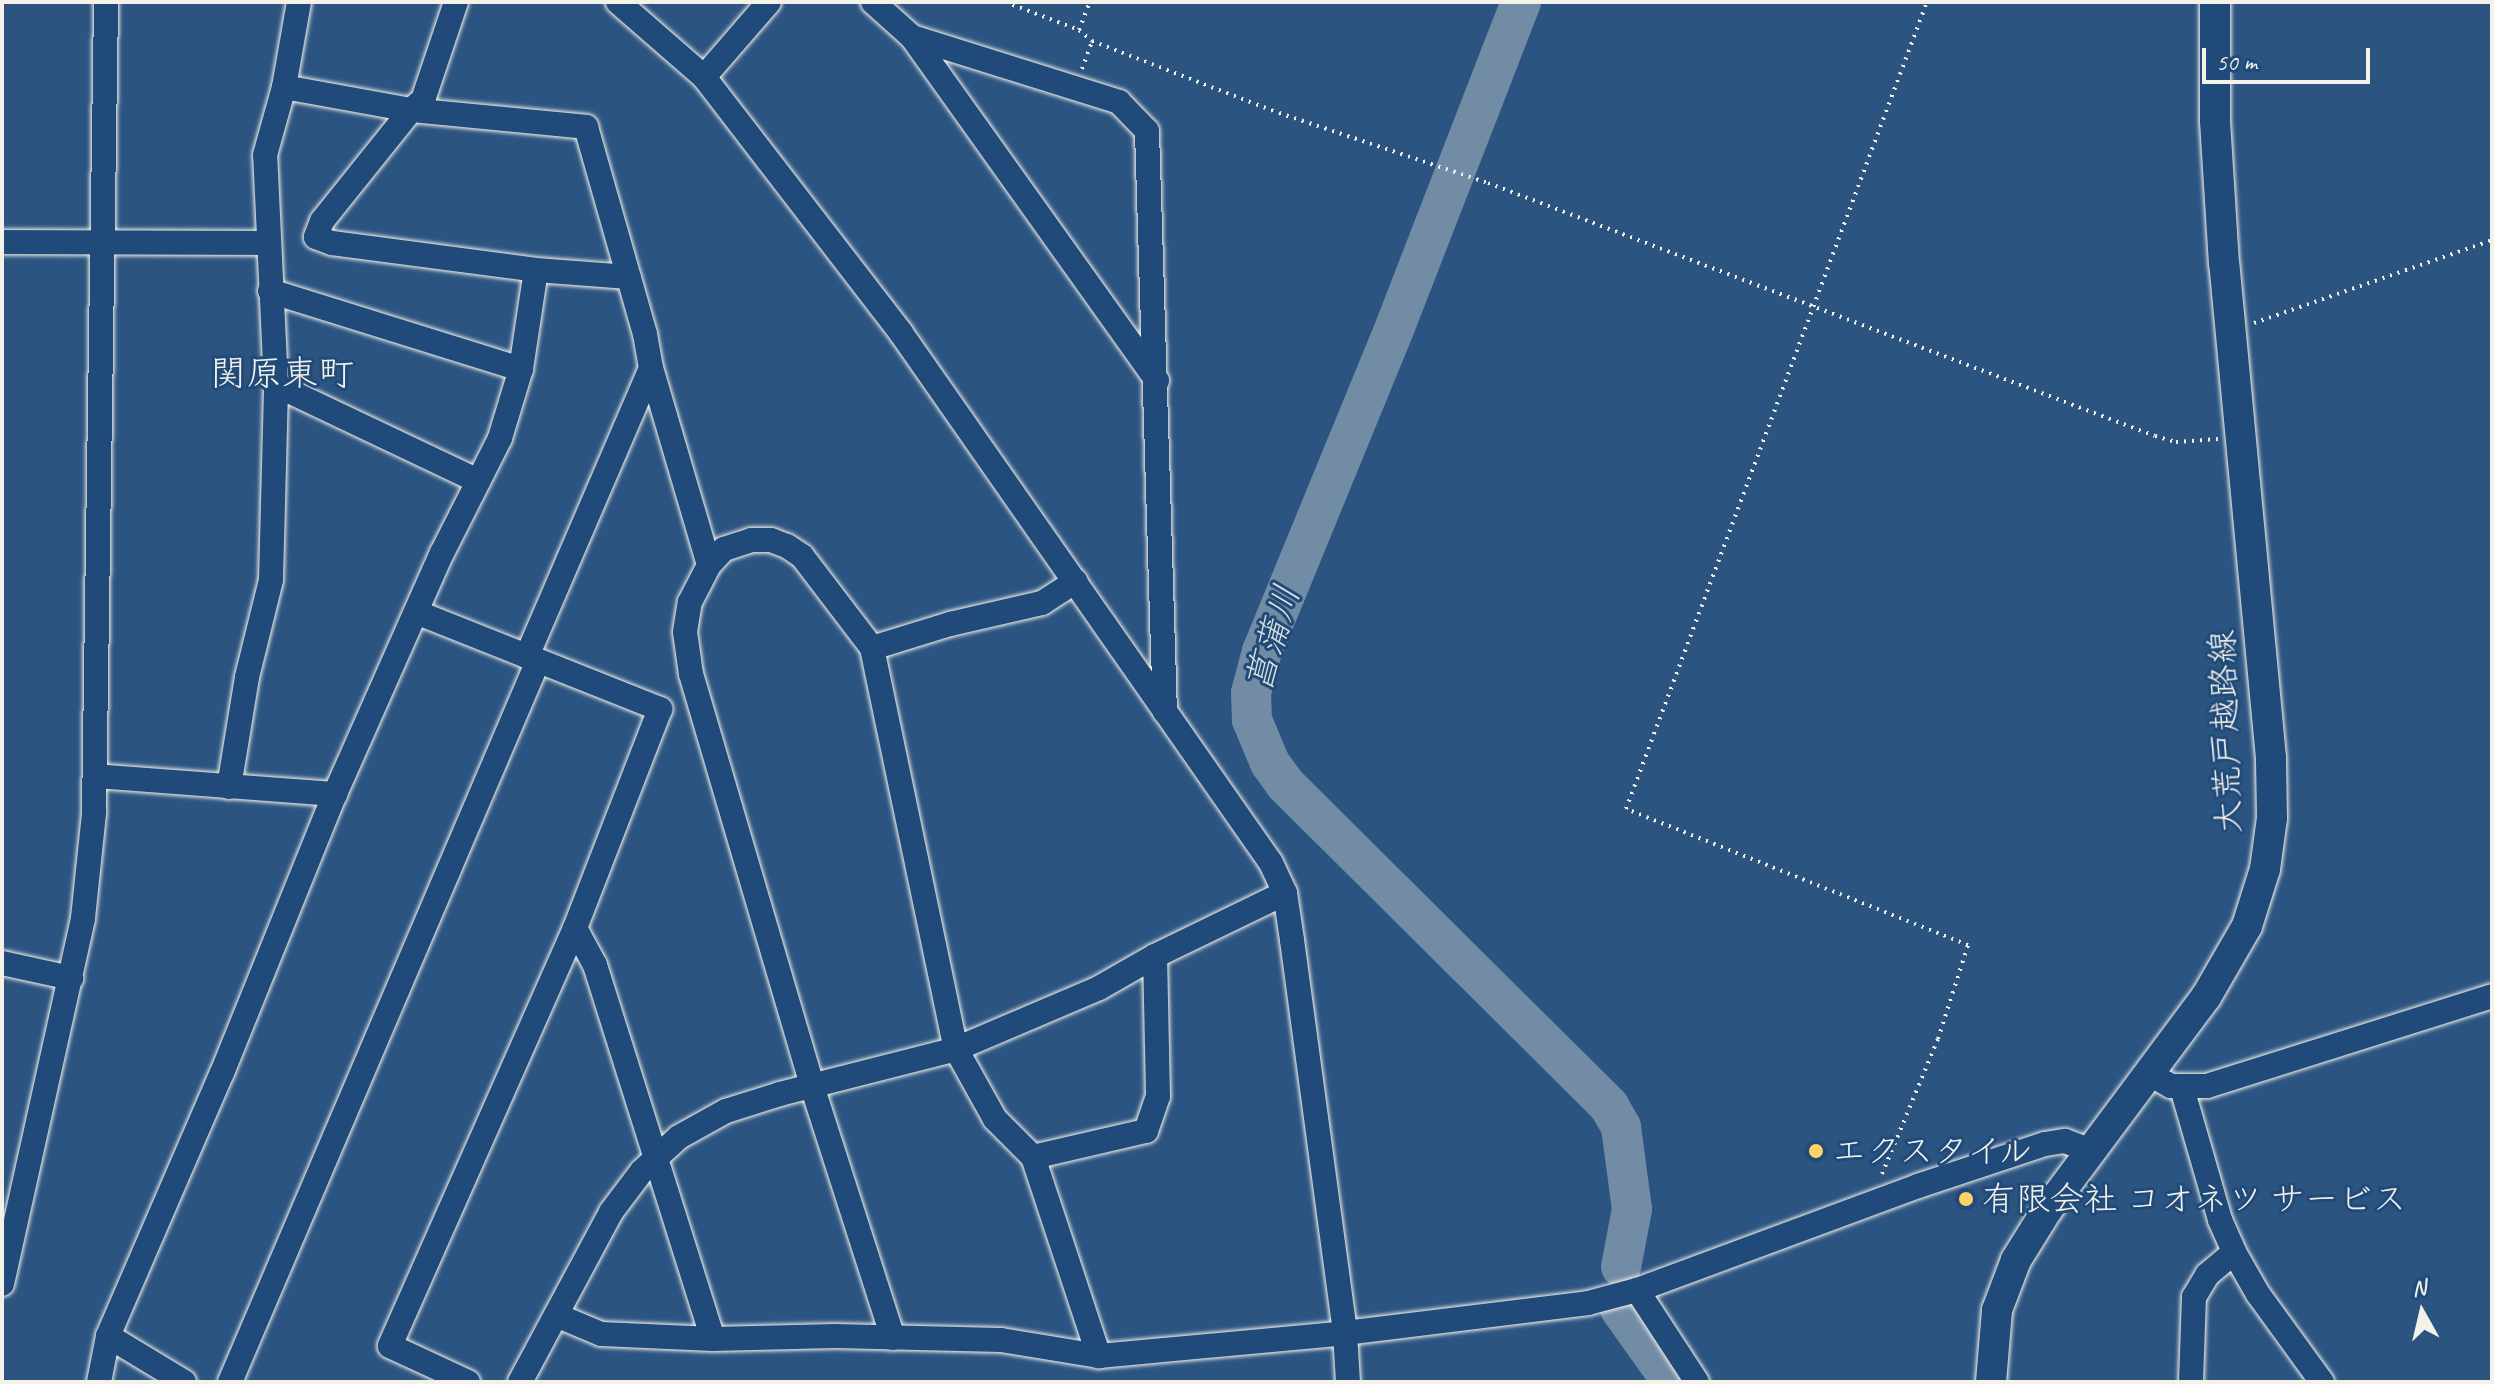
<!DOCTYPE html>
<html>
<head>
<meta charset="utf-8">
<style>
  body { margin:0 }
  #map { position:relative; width:2494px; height:1384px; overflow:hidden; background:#2c5481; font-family:Caveat,"Klee One",sans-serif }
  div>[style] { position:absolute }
  .river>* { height:40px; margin:-20px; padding:0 20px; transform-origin:20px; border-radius:20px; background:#738ca6 }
  .path>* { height:4px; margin-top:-2px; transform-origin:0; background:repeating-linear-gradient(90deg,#f4f1e8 0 2px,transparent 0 8px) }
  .roads { filter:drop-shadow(0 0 2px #f4f1e8) drop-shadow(0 0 2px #f4f1e8) }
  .minor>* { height:24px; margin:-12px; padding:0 12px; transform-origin:12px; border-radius:12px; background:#1f4a7a }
  .major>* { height:30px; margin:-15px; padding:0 15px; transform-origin:15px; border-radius:15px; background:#1f4a7a }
  .dots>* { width:22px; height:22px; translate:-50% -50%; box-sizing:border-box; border:4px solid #1f4a7a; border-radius:50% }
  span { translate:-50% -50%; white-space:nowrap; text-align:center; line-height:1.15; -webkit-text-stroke:6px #1f4a7a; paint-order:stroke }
  .street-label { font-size:34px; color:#f4f1e8 }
  .poi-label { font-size:34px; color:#f4f1e8 }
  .left { translate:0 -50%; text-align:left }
  .neighbourhood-label { font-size:36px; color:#f4f1e8 }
  .water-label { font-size:36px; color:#dadddb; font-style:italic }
  .frame { position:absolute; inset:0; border:4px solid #f4f1e8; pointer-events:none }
  .north { position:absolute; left:2382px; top:1272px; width:80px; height:80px; -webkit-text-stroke:6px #1f4a7a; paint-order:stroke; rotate:352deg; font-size:22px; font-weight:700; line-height:32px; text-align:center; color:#f4f1e8 }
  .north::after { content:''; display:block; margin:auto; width:28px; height:36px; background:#f4f1e8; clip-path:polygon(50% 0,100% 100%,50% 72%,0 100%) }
  .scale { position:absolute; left:2202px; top:48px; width:168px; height:36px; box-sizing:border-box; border:4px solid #f4f1e8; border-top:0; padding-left:10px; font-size:24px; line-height:28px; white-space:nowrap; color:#f4f1e8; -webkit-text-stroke:6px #1f4a7a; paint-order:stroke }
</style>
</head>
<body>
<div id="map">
  <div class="river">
    <i style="left:1521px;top:2px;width:349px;rotate:111.2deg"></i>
    <i style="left:1395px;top:327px;width:350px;rotate:112.3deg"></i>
    <i style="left:1262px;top:651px;width:43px;rotate:104.7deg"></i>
    <i style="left:1251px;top:693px;width:27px;rotate:88deg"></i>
    <i style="left:1252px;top:720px;width:47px;rotate:67.3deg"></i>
    <i style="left:1270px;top:763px;width:26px;rotate:54deg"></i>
    <i style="left:1285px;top:784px;width:457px;rotate:44.8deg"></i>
    <i style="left:1609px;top:1106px;width:24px;rotate:60deg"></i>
    <i style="left:1621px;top:1127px;width:83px;rotate:82.4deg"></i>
    <i style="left:1632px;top:1209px;width:59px;rotate:100.7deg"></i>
    <i style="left:1620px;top:1309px;width:90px;rotate:54.5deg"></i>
  </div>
  <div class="path">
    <i style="left:1005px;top:2px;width:79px;rotate:20.7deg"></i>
    <i style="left:1079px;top:30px;width:17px;rotate:40deg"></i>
    <i style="left:1092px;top:41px;width:200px;rotate:21.1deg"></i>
    <i style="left:1279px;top:113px;width:220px;rotate:18.5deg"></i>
    <i style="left:1488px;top:183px;width:713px;rotate:20.77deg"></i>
    <i style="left:2155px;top:436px;width:22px;rotate:16deg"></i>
    <i style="left:2176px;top:442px;width:42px;rotate:-4.1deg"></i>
    <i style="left:1079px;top:30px;width:30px;rotate:-69deg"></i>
    <i style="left:1082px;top:69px;width:30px;rotate:-70deg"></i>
    <i style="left:2254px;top:323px;width:252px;rotate:-19.2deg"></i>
    <i style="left:1882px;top:1174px;width:146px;rotate:-67.5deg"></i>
    <i style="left:1938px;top:1039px;width:99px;rotate:-72.3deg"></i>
    <i style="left:1968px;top:945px;width:368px;rotate:-158.3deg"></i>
    <i style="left:1626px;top:809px;width:861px;rotate:-69.55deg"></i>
  </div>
  <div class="roads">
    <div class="minor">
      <i style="left:456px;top:2px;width:103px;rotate:108.6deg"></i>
      <i style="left:423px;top:100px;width:16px;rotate:140deg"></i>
      <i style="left:411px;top:110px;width:142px;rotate:128.7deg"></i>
      <i style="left:322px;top:221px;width:17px;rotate:111deg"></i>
      <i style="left:316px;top:237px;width:17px;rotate:21deg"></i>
      <i style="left:332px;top:243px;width:206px;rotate:7.5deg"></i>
      <i style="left:536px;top:270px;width:93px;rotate:4.3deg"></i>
      <i style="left:618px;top:2px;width:114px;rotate:41.1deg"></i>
      <i style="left:704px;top:77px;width:323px;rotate:52.4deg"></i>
      <i style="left:901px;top:333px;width:646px;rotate:55.08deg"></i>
      <i style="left:1271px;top:863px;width:33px;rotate:65deg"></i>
      <i style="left:1285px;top:893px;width:48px;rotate:81.5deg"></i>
      <i style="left:1292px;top:940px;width:397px;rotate:82.3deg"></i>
      <i style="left:1345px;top:1333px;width:49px;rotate:86.5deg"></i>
      <i style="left:873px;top:2px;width:52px;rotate:41.9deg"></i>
      <i style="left:912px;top:37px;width:422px;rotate:54.5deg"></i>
      <i style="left:912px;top:37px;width:217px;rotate:17.4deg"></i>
      <i style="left:1119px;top:102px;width:40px;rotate:46deg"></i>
      <i style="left:1147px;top:131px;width:581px;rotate:88.23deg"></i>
      <i style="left:704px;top:77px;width:99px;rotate:-49.1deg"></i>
      <i style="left:284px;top:87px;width:129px;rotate:10.3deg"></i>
      <i style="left:411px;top:110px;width:176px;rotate:5.5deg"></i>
      <i style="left:586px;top:127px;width:215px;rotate:74.1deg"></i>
      <i style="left:645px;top:334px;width:35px;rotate:80deg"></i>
      <i style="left:651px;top:368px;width:314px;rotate:113.3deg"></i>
      <i style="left:2px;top:242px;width:265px;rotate:0.2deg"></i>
      <i style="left:270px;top:291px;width:263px;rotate:17.3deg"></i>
      <i style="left:651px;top:368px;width:205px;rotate:73.6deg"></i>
      <i style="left:276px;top:385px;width:224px;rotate:25.4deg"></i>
      <i style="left:416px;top:612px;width:263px;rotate:21.7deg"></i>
      <i style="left:660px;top:709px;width:235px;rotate:111.2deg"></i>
      <i style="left:575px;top:928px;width:457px;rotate:113.9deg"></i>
      <i style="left:390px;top:1346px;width:86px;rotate:24.8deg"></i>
      <i style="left:872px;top:648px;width:82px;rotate:-17.1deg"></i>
      <i style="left:950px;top:624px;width:94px;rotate:-12.9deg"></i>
      <i style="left:1042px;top:603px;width:40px;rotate:-32.9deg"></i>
      <i style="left:95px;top:776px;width:241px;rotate:4.3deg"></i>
      <i style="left:335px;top:794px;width:264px;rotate:-66.1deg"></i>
      <i style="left:442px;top:553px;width:129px;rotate:-63.2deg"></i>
      <i style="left:500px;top:438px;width:72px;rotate:-73.1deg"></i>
      <i style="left:521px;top:369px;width:100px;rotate:-81.4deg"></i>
      <i style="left:229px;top:787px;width:111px;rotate:-80.7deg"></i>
      <i style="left:247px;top:677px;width:100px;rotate:-76.1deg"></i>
      <i style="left:271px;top:580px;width:195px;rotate:-88.5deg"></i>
      <i style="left:276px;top:385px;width:230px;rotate:-92.7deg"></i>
      <i style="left:265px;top:155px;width:71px;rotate:-74.4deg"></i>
      <i style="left:284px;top:87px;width:86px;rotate:-80deg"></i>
      <i style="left:575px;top:928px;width:42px;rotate:61.6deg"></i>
      <i style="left:595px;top:965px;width:392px;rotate:72.5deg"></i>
      <i style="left:2px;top:963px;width:71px;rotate:12.3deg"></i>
      <i style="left:2150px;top:1074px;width:24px;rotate:30deg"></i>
      <i style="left:2171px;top:1086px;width:36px"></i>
      <i style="left:2207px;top:1086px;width:299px;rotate:-17.5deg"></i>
      <i style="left:2182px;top:1088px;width:137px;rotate:73.9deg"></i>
      <i style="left:2220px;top:1220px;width:35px;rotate:66deg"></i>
      <i style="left:2234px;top:1252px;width:48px;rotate:60.3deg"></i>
      <i style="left:2258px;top:1294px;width:109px;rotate:54deg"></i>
      <i style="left:1033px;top:1157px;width:116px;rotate:-13deg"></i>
      <i style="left:1146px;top:1131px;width:37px;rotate:-71deg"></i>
      <i style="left:1158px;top:1096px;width:140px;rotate:-91.2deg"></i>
      <i style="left:2px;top:1284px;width:375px;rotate:-77.5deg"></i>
      <i style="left:83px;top:918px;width:106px;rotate:-84deg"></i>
      <i style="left:94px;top:813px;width:811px;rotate:-89.15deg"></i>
      <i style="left:1637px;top:1290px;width:110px;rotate:56.9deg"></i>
      <i style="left:556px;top:1315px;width:49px;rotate:22.9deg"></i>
      <i style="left:601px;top:1334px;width:112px;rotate:2.6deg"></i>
      <i style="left:713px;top:1339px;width:122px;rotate:-1.4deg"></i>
      <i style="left:835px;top:1336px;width:166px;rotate:1.4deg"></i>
      <i style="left:1001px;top:1340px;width:99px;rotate:9.3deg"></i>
      <i style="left:1099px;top:1356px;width:247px;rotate:-5.3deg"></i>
      <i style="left:1345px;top:1333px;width:245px;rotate:-7deg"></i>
      <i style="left:1588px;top:1303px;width:51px;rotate:-14.9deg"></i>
      <i style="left:1637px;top:1290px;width:300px;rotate:-20.3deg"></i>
      <i style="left:1918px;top:1186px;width:134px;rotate:-18.3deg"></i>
      <i style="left:2045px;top:1144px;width:20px;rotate:-9deg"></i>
      <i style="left:2065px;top:1141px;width:28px;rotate:21deg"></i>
      <i style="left:108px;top:1336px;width:89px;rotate:31.2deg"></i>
      <i style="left:893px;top:1338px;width:266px;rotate:-107.8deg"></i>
      <i style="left:812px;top:1085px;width:428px;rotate:-106.4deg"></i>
      <i style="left:691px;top:674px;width:42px;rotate:-98.1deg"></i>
      <i style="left:685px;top:632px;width:30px;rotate:-81deg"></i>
      <i style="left:690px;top:602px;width:42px;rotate:-62.8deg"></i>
      <i style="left:709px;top:565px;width:22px;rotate:-47deg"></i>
      <i style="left:724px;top:549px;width:28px;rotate:-18deg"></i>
      <i style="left:751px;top:540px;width:20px"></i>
      <i style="left:771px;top:540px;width:17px;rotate:21deg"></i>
      <i style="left:787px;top:546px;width:18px;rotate:34deg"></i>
      <i style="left:802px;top:556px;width:116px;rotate:52.7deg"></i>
      <i style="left:872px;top:648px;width:410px;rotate:78.2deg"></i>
      <i style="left:956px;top:1049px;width:80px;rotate:60.9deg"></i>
      <i style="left:995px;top:1119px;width:54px;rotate:45deg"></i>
      <i style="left:1033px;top:1157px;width:210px;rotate:71.7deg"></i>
      <i style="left:99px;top:1382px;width:47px;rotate:-78.9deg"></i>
      <i style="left:108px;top:1336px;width:287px;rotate:-66.6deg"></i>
      <i style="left:222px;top:1073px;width:301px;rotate:-68deg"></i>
      <i style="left:230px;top:1382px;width:784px;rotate:-66.87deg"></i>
      <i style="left:520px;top:1382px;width:193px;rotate:-61.8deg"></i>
      <i style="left:611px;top:1212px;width:51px;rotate:-52.9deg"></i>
      <i style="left:642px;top:1171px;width:50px;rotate:-42.6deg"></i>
      <i style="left:679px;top:1137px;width:54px;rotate:-29deg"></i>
      <i style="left:726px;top:1111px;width:57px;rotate:-17.5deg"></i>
      <i style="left:780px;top:1094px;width:182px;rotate:-14.3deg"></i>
      <i style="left:956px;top:1049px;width:155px;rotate:-23.1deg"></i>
      <i style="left:1099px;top:988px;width:64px;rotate:-29.7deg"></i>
      <i style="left:1155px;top:956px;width:144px;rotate:-25.9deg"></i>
      <i style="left:2191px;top:1382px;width:85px;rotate:-88deg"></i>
      <i style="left:2194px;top:1297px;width:26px;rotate:-59deg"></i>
      <i style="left:2207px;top:1275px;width:35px;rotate:-40deg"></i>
    </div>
    <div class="major">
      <i style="left:1991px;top:1382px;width:72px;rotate:-85.2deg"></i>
      <i style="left:1997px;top:1310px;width:53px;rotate:-69.2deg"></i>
      <i style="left:2016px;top:1260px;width:59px;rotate:-58.2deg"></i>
      <i style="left:2047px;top:1210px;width:266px;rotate:-53.3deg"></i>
      <i style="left:2206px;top:997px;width:82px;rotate:-60deg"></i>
      <i style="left:2247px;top:926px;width:60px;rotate:-72.5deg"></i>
      <i style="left:2265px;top:869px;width:51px;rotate:-82.2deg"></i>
      <i style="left:2272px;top:818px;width:60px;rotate:-91deg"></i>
      <i style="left:2271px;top:758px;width:496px;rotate:-95.4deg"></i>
      <i style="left:2224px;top:264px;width:144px;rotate:-93.6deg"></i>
      <i style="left:2215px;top:120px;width:118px;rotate:-90deg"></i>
    </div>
  </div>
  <div class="dots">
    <i style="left:1816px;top:1151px;background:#ffd166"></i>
    <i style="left:1966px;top:1199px;background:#ffd166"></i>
  </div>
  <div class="street-label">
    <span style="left:2225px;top:732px;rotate:-92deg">大荒戸越路線</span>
  </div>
  <div class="poi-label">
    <span class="left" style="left:1832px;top:1151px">エクスタイル</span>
    <span class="left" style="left:1982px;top:1199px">有限会社 コオネツ サービス</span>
  </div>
  <div class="neighbourhood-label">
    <span style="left:282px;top:374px">関原東町</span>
  </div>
  <div class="water-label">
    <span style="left:1273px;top:638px;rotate:-73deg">菖蒲川</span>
  </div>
  <div class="frame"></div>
  <div class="north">N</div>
  <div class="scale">50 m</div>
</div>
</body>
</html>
